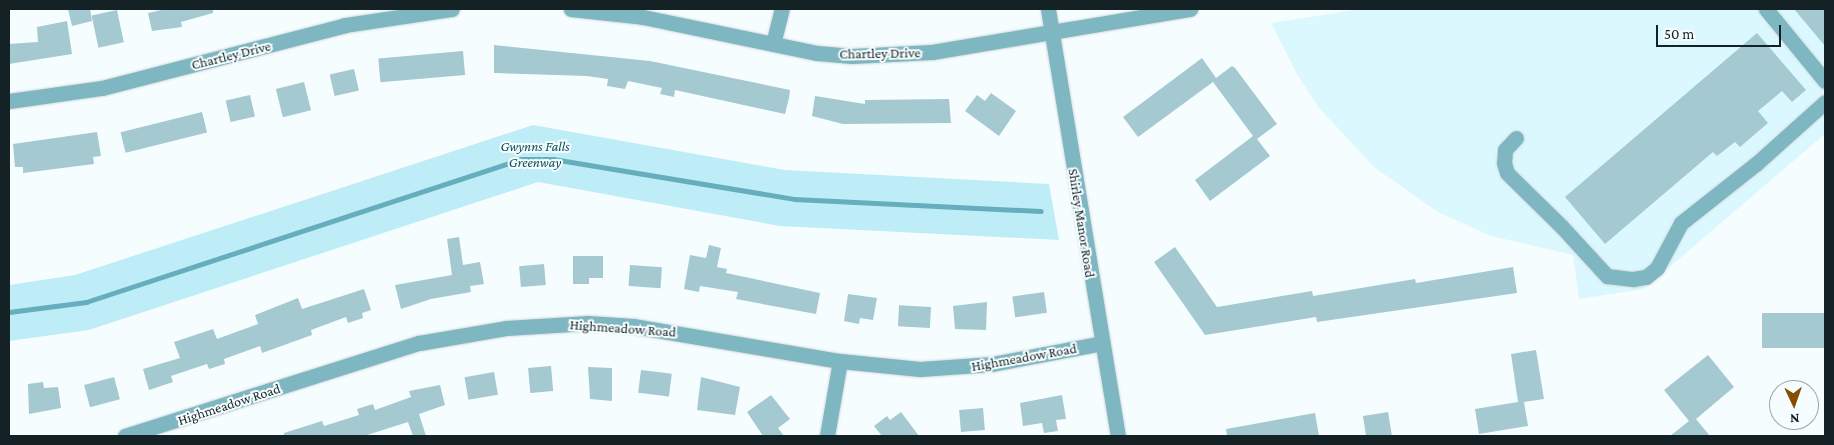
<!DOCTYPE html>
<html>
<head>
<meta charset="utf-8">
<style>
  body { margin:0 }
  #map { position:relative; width:1834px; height:445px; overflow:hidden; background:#f6fdff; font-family:"Crimson Pro",serif }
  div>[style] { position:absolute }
  .built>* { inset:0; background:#dcf8ff }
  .green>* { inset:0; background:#bfedf7 }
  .stream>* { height:5px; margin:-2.5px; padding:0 2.5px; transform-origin:2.5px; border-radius:2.5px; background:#66aebd }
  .building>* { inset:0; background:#a4c9d1; transform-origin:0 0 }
  .roads { filter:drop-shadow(0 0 1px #d2dadc) drop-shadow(0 0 1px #d2dadc) }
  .minor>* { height:15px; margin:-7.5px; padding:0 7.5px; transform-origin:7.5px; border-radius:7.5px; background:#7eb6c2 }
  span { translate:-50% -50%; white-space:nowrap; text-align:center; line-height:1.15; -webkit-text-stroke:4px #f6fdff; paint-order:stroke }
  .street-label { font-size:14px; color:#142225 }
  .park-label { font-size:14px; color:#0b4c58; font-style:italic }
  .frame { position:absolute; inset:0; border:10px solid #142225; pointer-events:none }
  .north { position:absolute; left:1769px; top:380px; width:50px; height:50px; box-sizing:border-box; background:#f6fdff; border:1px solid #9ca5a8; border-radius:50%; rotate:177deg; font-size:14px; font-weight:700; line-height:20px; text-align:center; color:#142225 }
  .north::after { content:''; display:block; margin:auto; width:18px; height:22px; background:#864c01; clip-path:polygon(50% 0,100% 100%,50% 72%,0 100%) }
  .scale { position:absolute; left:1656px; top:25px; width:125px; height:22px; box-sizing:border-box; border:2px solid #142225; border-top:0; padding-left:6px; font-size:15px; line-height:18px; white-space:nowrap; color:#142225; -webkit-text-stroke:4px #f6fdff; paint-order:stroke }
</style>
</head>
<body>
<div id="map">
  <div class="built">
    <i style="clip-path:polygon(1360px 9px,1825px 9px,1825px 134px,1644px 289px,1579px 299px,1573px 255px,1491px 236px,1438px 212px,1375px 168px,1318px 107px,1297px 74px,1271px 23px)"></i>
  </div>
  <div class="green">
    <i style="clip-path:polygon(533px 125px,785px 170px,1049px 184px,1059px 240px,780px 226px,538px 182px,89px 330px,9px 341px,9px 285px,75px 275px)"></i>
  </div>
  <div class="stream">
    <i style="left:9px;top:312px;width:78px;rotate:-7.4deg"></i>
    <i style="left:86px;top:302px;width:458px;rotate:-18.2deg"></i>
    <i style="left:521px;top:159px;width:32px"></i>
    <i style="left:553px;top:159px;width:244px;rotate:9.4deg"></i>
    <i style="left:794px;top:199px;width:247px;rotate:2.8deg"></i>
  </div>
  <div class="building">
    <i style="clip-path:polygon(68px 9px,90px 9px,92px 21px,72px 26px)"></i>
    <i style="clip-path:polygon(166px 9px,213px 9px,213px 13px,181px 22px,182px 27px,152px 31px,148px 13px)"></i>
    <i style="clip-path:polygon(1794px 9px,1825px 9px,1825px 46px)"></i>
    <i style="left:117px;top:10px;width:33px;height:26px;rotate:78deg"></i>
    <i style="clip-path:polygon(67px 21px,72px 54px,9px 64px,9px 44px,38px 42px,37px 27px)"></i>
    <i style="clip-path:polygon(1757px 33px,1806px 90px,1792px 102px,1782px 91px,1758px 111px,1768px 123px,1740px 147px,1735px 142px,1717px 156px,1713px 152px,1605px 244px,1565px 197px)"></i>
    <i style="clip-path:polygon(494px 45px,650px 61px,790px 90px,789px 98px,785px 114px,675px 90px,674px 97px,660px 94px,662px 88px,628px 81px,625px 89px,607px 86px,608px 79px,587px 76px,494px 73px)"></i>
    <i style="left:463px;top:51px;width:24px;height:85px;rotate:85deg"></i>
    <i style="clip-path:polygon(1202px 58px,1216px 78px,1232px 66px,1235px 68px,1277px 124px,1257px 139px,1270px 156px,1210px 201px,1195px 180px,1253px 136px,1213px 82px,1138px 137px,1123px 117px)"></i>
    <i style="left:354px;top:69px;width:22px;height:25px;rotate:77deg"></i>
    <i style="left:304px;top:82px;width:29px;height:29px;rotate:76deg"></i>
    <i style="clip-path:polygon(991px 93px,1016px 111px,999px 136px,965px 111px,977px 95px,985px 101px)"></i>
    <i style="left:250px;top:95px;width:22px;height:25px;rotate:77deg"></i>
    <i style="clip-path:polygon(815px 96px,865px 104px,865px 100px,949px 99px,951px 123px,843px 124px,812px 116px)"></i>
    <i style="left:202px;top:112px;width:21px;height:84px;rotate:76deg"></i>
    <i style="clip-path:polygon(97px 132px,101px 156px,93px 157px,94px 164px,23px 173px,23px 167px,15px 167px,13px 144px)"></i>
    <i style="clip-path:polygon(459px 237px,463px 265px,480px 262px,484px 284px,470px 286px,471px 292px,431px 299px,401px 309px,395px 285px,452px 275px,447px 239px)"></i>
    <i style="clip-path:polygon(709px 245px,721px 248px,717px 267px,727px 269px,726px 273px,820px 293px,816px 314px,736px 299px,738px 292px,700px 286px,699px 292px,684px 289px,690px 255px,706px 258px)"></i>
    <i style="clip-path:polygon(1175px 247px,1217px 307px,1312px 291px,1313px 296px,1415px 279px,1416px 283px,1513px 267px,1517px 293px,1317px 322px,1316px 317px,1205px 335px,1154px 262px)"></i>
    <i style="clip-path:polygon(573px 256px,603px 256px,603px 278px,589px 278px,589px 284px,573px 284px)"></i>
    <i style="left:544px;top:264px;width:21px;height:25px;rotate:85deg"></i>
    <i style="left:630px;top:265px;width:32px;height:21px;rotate:4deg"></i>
    <i style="clip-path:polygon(364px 289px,371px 310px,362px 313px,363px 318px,348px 323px,346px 317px,311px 330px,312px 335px,262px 353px,260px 346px,224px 359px,225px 364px,209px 369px,207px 364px,171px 376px,173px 382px,149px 390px,143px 369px,180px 358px,174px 342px,213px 329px,217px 339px,258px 324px,255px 315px,298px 298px,302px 309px)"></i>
    <i style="left:1044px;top:292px;width:21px;height:32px;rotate:82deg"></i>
    <i style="clip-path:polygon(848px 294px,877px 298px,873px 320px,860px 318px,859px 324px,844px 321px)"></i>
    <i style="clip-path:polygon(987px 302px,986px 330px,955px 329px,953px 306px)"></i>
    <i style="left:931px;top:307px;width:21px;height:32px;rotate:93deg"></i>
    <i style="left:1825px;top:313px;width:35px;height:63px;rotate:90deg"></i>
    <i style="clip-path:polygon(1536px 350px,1544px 399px,1524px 402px,1528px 426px,1479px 434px,1475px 409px,1518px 402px,1511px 354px)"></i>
    <i style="clip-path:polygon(1708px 355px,1734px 387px,1696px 419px,1710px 436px,1670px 436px,1689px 421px,1664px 390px)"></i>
    <i style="left:551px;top:366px;width:25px;height:23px;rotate:85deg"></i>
    <i style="clip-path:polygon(588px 367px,612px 368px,612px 401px,590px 399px)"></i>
    <i style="left:641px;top:370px;width:31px;height:23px;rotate:7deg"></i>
    <i style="left:494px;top:372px;width:23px;height:30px;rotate:80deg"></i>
    <i style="left:114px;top:377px;width:23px;height:31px;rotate:75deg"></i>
    <i style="clip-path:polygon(701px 377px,740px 387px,735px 415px,697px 410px)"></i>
    <i style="clip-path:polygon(43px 382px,44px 388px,58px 387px,61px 408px,29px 414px,28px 384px)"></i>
    <i style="clip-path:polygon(440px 385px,445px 405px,419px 414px,426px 436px,413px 436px,408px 422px,364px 436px,284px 436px,284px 433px,322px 421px,324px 426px,359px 415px,357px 409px,373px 404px,375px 410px,411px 397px,409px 391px)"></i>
    <i style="clip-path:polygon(771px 395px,790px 419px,778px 428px,784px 436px,763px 436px,747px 412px)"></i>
    <i style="clip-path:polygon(1062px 395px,1066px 419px,1056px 420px,1058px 431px,1044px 433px,1042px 423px,1023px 426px,1020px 403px)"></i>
    <i style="left:983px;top:408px;width:22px;height:24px;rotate:85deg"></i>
    <i style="clip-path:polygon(901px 412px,919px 436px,882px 436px,874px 426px,887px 416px,890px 420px)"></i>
    <i style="clip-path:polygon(1388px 412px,1392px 436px,1366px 436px,1363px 416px)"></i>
    <i style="clip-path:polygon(1315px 413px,1319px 436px,1227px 436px,1226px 429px)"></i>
  </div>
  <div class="roads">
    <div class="minor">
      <i style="left:571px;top:9px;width:72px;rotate:6.3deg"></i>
      <i style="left:643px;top:17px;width:178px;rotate:11.7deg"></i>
      <i style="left:817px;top:53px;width:35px;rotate:5deg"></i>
      <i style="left:852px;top:56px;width:80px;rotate:-2.9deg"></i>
      <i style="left:932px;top:52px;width:262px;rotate:-9.5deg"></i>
      <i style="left:1048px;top:9px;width:433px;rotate:80.7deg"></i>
      <i style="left:1766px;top:9px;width:93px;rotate:50.7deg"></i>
      <i style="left:773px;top:44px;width:36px;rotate:-76deg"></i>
      <i style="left:9px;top:101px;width:94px;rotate:-8deg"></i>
      <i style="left:102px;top:88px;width:251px;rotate:-14.5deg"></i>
      <i style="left:345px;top:25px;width:108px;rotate:-8.5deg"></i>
      <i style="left:1516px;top:138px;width:16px;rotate:133deg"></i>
      <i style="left:1505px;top:150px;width:13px;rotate:94deg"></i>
      <i style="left:1504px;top:163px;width:10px;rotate:73deg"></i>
      <i style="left:1507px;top:173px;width:77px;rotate:44.5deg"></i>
      <i style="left:1562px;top:227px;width:67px;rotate:47.4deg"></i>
      <i style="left:1607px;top:276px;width:26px;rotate:7deg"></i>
      <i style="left:1633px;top:279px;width:13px;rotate:-9deg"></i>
      <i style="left:1646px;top:277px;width:14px;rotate:-39deg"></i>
      <i style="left:1657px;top:268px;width:51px;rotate:-61.9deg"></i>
      <i style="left:1681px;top:223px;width:97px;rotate:-38.3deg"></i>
      <i style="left:1757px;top:163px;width:91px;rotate:-41.9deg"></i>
      <i style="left:125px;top:436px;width:308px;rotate:-17.6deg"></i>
      <i style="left:419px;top:343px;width:88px;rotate:-9.8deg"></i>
      <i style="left:506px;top:328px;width:82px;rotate:-3.5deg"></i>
      <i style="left:588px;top:323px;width:45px;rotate:3.8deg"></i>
      <i style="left:633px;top:326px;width:210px;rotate:9.6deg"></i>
      <i style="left:840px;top:361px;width:80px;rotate:5.7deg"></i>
      <i style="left:920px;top:369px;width:72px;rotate:-4deg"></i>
      <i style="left:992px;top:364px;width:112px;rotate:-10.8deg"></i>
      <i style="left:827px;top:436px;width:76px;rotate:-80.2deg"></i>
    </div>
  </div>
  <div class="street-label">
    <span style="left:880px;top:53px;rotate:-1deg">Chartley Drive</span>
    <span style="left:231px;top:55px;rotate:-14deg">Chartley Drive</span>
    <span style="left:1082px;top:223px;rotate:81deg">Shirley Manor Road</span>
    <span style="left:623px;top:328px;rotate:4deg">Highmeadow Road</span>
    <span style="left:1024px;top:357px;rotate:-10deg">Highmeadow Road</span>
    <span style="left:229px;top:404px;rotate:-18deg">Highmeadow Road</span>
  </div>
  <div class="park-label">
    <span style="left:535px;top:154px">Gwynns Falls<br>Greenway</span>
  </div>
  <div class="frame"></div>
  <div class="north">N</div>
  <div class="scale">50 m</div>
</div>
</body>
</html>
